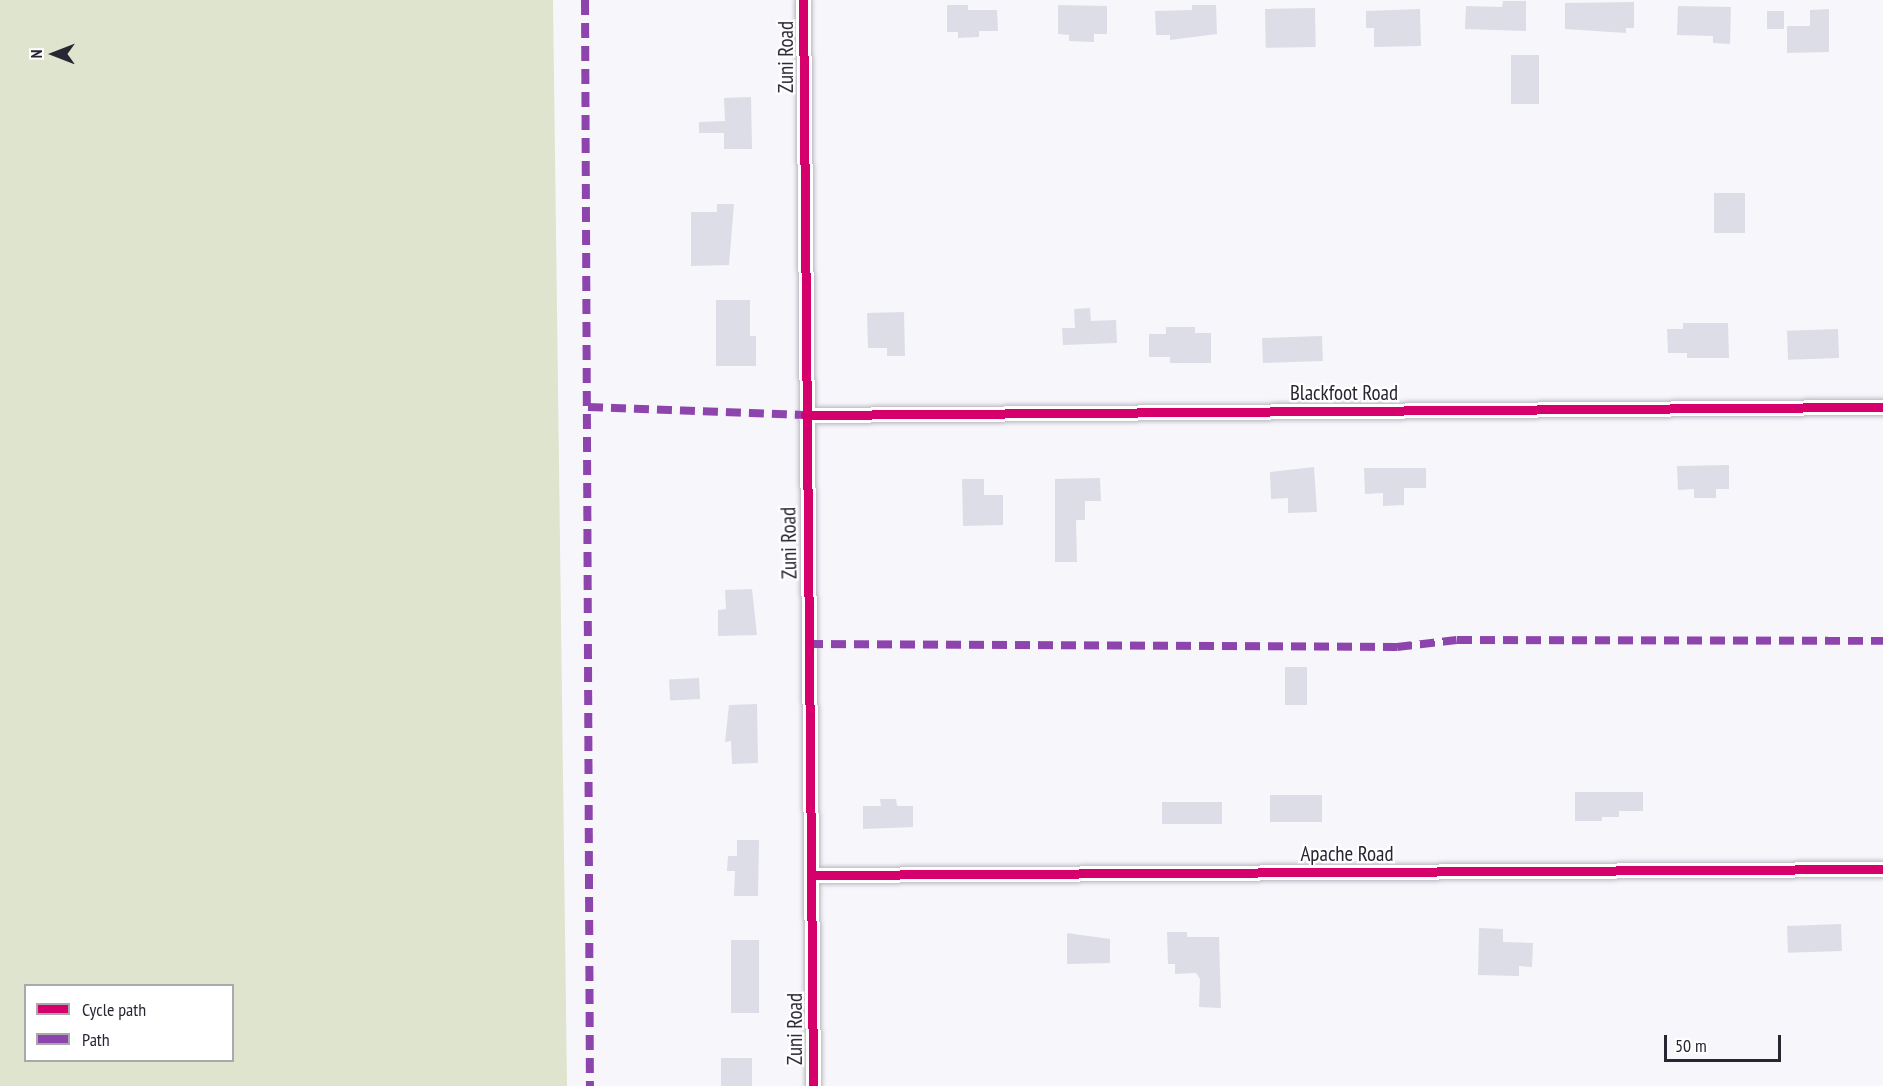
<!DOCTYPE html>
<html>
<head>
<meta charset="utf-8">
<style>
  body { margin:0 }
  #map { position:relative; width:1883px; height:1086px; overflow:hidden; background:#f7f6fb; font-family:"PT Sans Narrow",sans-serif }
  div>[style] { position:absolute }
  .green>* { inset:0; background:#dee4cd }
  .building>* { inset:0; background:#dddde7; transform-origin:0 0 }
  .roads { filter:drop-shadow(0 0 2px #b8b6bf) drop-shadow(0 0 2px #b8b6bf) }
  .minor>* { height:15px; margin:-7.5px; padding:0 7.5px; transform-origin:7.5px; border-radius:7.5px; background:#fefefe }
  .quiet>* { height:8px; margin-top:-4px; transform-origin:0; background:repeating-linear-gradient(90deg,#8e44ad 0 15px,transparent 0 23px) }
  .cycleway>* { height:9px; margin:-4.5px; padding:0 4.5px; transform-origin:4.5px; border-radius:4.5px; background:#d6006c }
  span { translate:-50% -50%; white-space:nowrap; text-align:center; line-height:1.15; -webkit-text-stroke:4.5px #fff; paint-order:stroke }
  .street-label { font-size:21px; color:#292633 }
  .legend { position:absolute; left:24px; top:984px; width:210px; height:78px; box-sizing:border-box; background:#fff; border:2px solid #a9a8ad; margin:0; padding:8px 10px; list-style:none; font-size:18px; color:#292633 }
  .legend li { display:flex; align-items:center; gap:12px; height:30px }
  .legend b { width:30px; border:2px solid #a9a8ad }
  .north { position:absolute; left:24px; top:24px; width:60px; height:60px; -webkit-text-stroke:4px #fff; paint-order:stroke; rotate:270deg; font-size:16px; font-weight:700; line-height:24px; text-align:center; color:#292633 }
  .north::after { content:''; display:block; margin:auto; width:21px; height:27px; background:#292633; clip-path:polygon(50% 0,100% 100%,50% 72%,0 100%) }
  .scale { position:absolute; left:1664px; top:1035px; width:117px; height:27px; box-sizing:border-box; border:3px solid #292633; border-top:0; padding-left:8px; font-size:18px; line-height:21px; white-space:nowrap; color:#292633; -webkit-text-stroke:4px #fff; paint-order:stroke }
</style>
</head>
<body>
<div id="map">
  <div class="green">
    <i style="clip-path:polygon(evenodd,0 0,553px 0,567px 1086px,0 1086px,0 0,26px 986px,232px 986px,232px 1060px,26px 1060px,26px 986px)"></i>
  </div>
  <div class="building">
    <i style="clip-path:polygon(1503px 1px,1526px 1px,1526px 31px,1465px 29px,1466px 6px,1502px 7px)"></i>
    <i style="clip-path:polygon(1634px 2px,1634px 28px,1626px 28px,1626px 33px,1565px 29px,1565px 3px)"></i>
    <i style="clip-path:polygon(947px 5px,968px 5px,968px 10px,997px 10px,998px 31px,979px 31px,979px 37px,958px 38px,958px 32px,947px 32px)"></i>
    <i style="clip-path:polygon(1058px 5px,1107px 6px,1107px 34px,1094px 34px,1094px 42px,1069px 41px,1069px 35px,1058px 34px)"></i>
    <i style="clip-path:polygon(1192px 5px,1216px 5px,1217px 34px,1170px 40px,1170px 35px,1156px 35px,1155px 11px,1192px 10px)"></i>
    <i style="clip-path:polygon(1678px 6px,1731px 7px,1730px 44px,1713px 43px,1713px 36px,1677px 35px)"></i>
    <i style="left:1315px;top:8px;width:39px;height:50px;rotate:89deg"></i>
    <i style="clip-path:polygon(1420px 9px,1421px 46px,1374px 47px,1374px 28px,1366px 28px,1366px 11px)"></i>
    <i style="clip-path:polygon(1829px 9px,1829px 52px,1787px 53px,1787px 26px,1810px 26px,1810px 10px)"></i>
    <i style="left:1767px;top:11px;width:17px;height:18px"></i>
    <i style="left:1511px;top:55px;width:28px;height:49px"></i>
    <i style="clip-path:polygon(751px 97px,752px 149px,724px 149px,724px 133px,699px 133px,699px 122px,725px 121px,724px 98px)"></i>
    <i style="left:1714px;top:193px;width:31px;height:40px"></i>
    <i style="clip-path:polygon(717px 204px,734px 204px,729px 265px,691px 266px,691px 212px,717px 212px)"></i>
    <i style="clip-path:polygon(716px 300px,750px 300px,750px 336px,756px 336px,756px 366px,716px 366px)"></i>
    <i style="clip-path:polygon(1090px 308px,1091px 321px,1116px 320px,1117px 343px,1063px 345px,1062px 328px,1075px 328px,1074px 309px)"></i>
    <i style="clip-path:polygon(904px 312px,905px 356px,887px 356px,887px 348px,868px 348px,867px 313px)"></i>
    <i style="clip-path:polygon(1683px 323px,1728px 323px,1729px 358px,1687px 358px,1687px 353px,1668px 353px,1667px 329px,1683px 329px)"></i>
    <i style="clip-path:polygon(1166px 327px,1195px 327px,1195px 333px,1211px 333px,1211px 363px,1170px 363px,1170px 357px,1149px 357px,1149px 334px,1166px 334px)"></i>
    <i style="left:1838px;top:329px;width:29px;height:51px;rotate:88deg"></i>
    <i style="left:1322px;top:336px;width:25px;height:60px;rotate:88deg"></i>
    <i style="clip-path:polygon(1729px 465px,1729px 489px,1716px 489px,1716px 498px,1694px 498px,1694px 489px,1678px 490px,1677px 466px)"></i>
    <i style="clip-path:polygon(1314px 467px,1317px 512px,1288px 513px,1288px 498px,1271px 499px,1270px 472px)"></i>
    <i style="clip-path:polygon(1364px 468px,1426px 468px,1426px 488px,1404px 488px,1404px 505px,1383px 506px,1383px 493px,1365px 494px)"></i>
    <i style="clip-path:polygon(1100px 478px,1101px 501px,1085px 501px,1085px 520px,1076px 520px,1077px 562px,1055px 562px,1055px 479px)"></i>
    <i style="clip-path:polygon(962px 479px,984px 479px,984px 495px,1003px 495px,1003px 525px,963px 526px)"></i>
    <i style="clip-path:polygon(752px 589px,757px 635px,718px 636px,718px 610px,726px 609px,725px 590px)"></i>
    <i style="left:1285px;top:667px;width:22px;height:38px"></i>
    <i style="left:699px;top:678px;width:21px;height:30px;rotate:87deg"></i>
    <i style="clip-path:polygon(757px 704px,758px 763px,732px 764px,731px 741px,725px 742px,729px 705px)"></i>
    <i style="clip-path:polygon(1575px 792px,1643px 792px,1643px 811px,1619px 811px,1619px 817px,1602px 817px,1602px 821px,1575px 821px)"></i>
    <i style="left:1322px;top:795px;width:27px;height:52px;rotate:90deg"></i>
    <i style="clip-path:polygon(880px 799px,896px 799px,897px 806px,913px 806px,913px 827px,863px 829px,863px 806px,881px 806px)"></i>
    <i style="left:1162px;top:802px;width:60px;height:22px"></i>
    <i style="clip-path:polygon(737px 840px,759px 840px,758px 896px,734px 896px,735px 871px,727px 871px,728px 856px,737px 856px)"></i>
    <i style="left:1841px;top:924px;width:27px;height:54px;rotate:88deg"></i>
    <i style="clip-path:polygon(1479px 928px,1503px 929px,1503px 942px,1533px 943px,1532px 967px,1519px 966px,1519px 976px,1478px 975px)"></i>
    <i style="clip-path:polygon(1167px 932px,1187px 932px,1187px 937px,1219px 937px,1221px 1008px,1199px 1007px,1200px 979px,1196px 973px,1175px 974px,1175px 964px,1168px 964px)"></i>
    <i style="clip-path:polygon(1067px 933px,1110px 939px,1110px 963px,1067px 964px)"></i>
    <i style="left:731px;top:940px;width:28px;height:73px"></i>
    <i style="left:752px;top:1058px;width:28px;height:31px;rotate:90deg"></i>
  </div>
  <div class="roads">
    <div class="minor">
      <i style="left:803px;top:0;width:1086px;rotate:89.47deg"></i>
      <i style="left:805px;top:415px;width:1078px;rotate:-0.43deg"></i>
      <i style="left:812px;top:875px;width:1071px;rotate:-0.32deg"></i>
    </div>
  </div>
  <div class="quiet">
    <i style="left:585px;top:0;width:1086px;rotate:89.74deg"></i>
    <i style="left:588px;top:407px;width:217px;rotate:2.1deg"></i>
    <i style="left:808px;top:644px;width:589px;rotate:0.29deg"></i>
    <i style="left:1397px;top:647px;width:60px;rotate:-6.7deg"></i>
    <i style="left:1457px;top:640px;width:426px;rotate:0.1deg"></i>
  </div>
  <div class="cycleway">
    <i style="left:803px;top:0;width:1086px;rotate:89.47deg"></i>
    <i style="left:805px;top:415px;width:1078px;rotate:-0.43deg"></i>
    <i style="left:812px;top:875px;width:1071px;rotate:-0.32deg"></i>
  </div>
  <div class="street-label">
    <span style="left:786px;top:57px;rotate:-90deg">Zuni Road</span>
    <span style="left:1344px;top:393px">Blackfoot Road</span>
    <span style="left:789px;top:543px;rotate:-91deg">Zuni Road</span>
    <span style="left:1347px;top:854px">Apache Road</span>
    <span style="left:795px;top:1029px;rotate:-90deg">Zuni Road</span>
  </div>
  <ul class="legend">
  <li><b style="height:8px;background:#d6006c"></b>Cycle path</li>
  <li><b style="height:8px;background:#8e44ad"></b>Path</li>
  </ul>
  <div class="north">N</div>
  <div class="scale">50 m</div>
</div>
</body>
</html>
